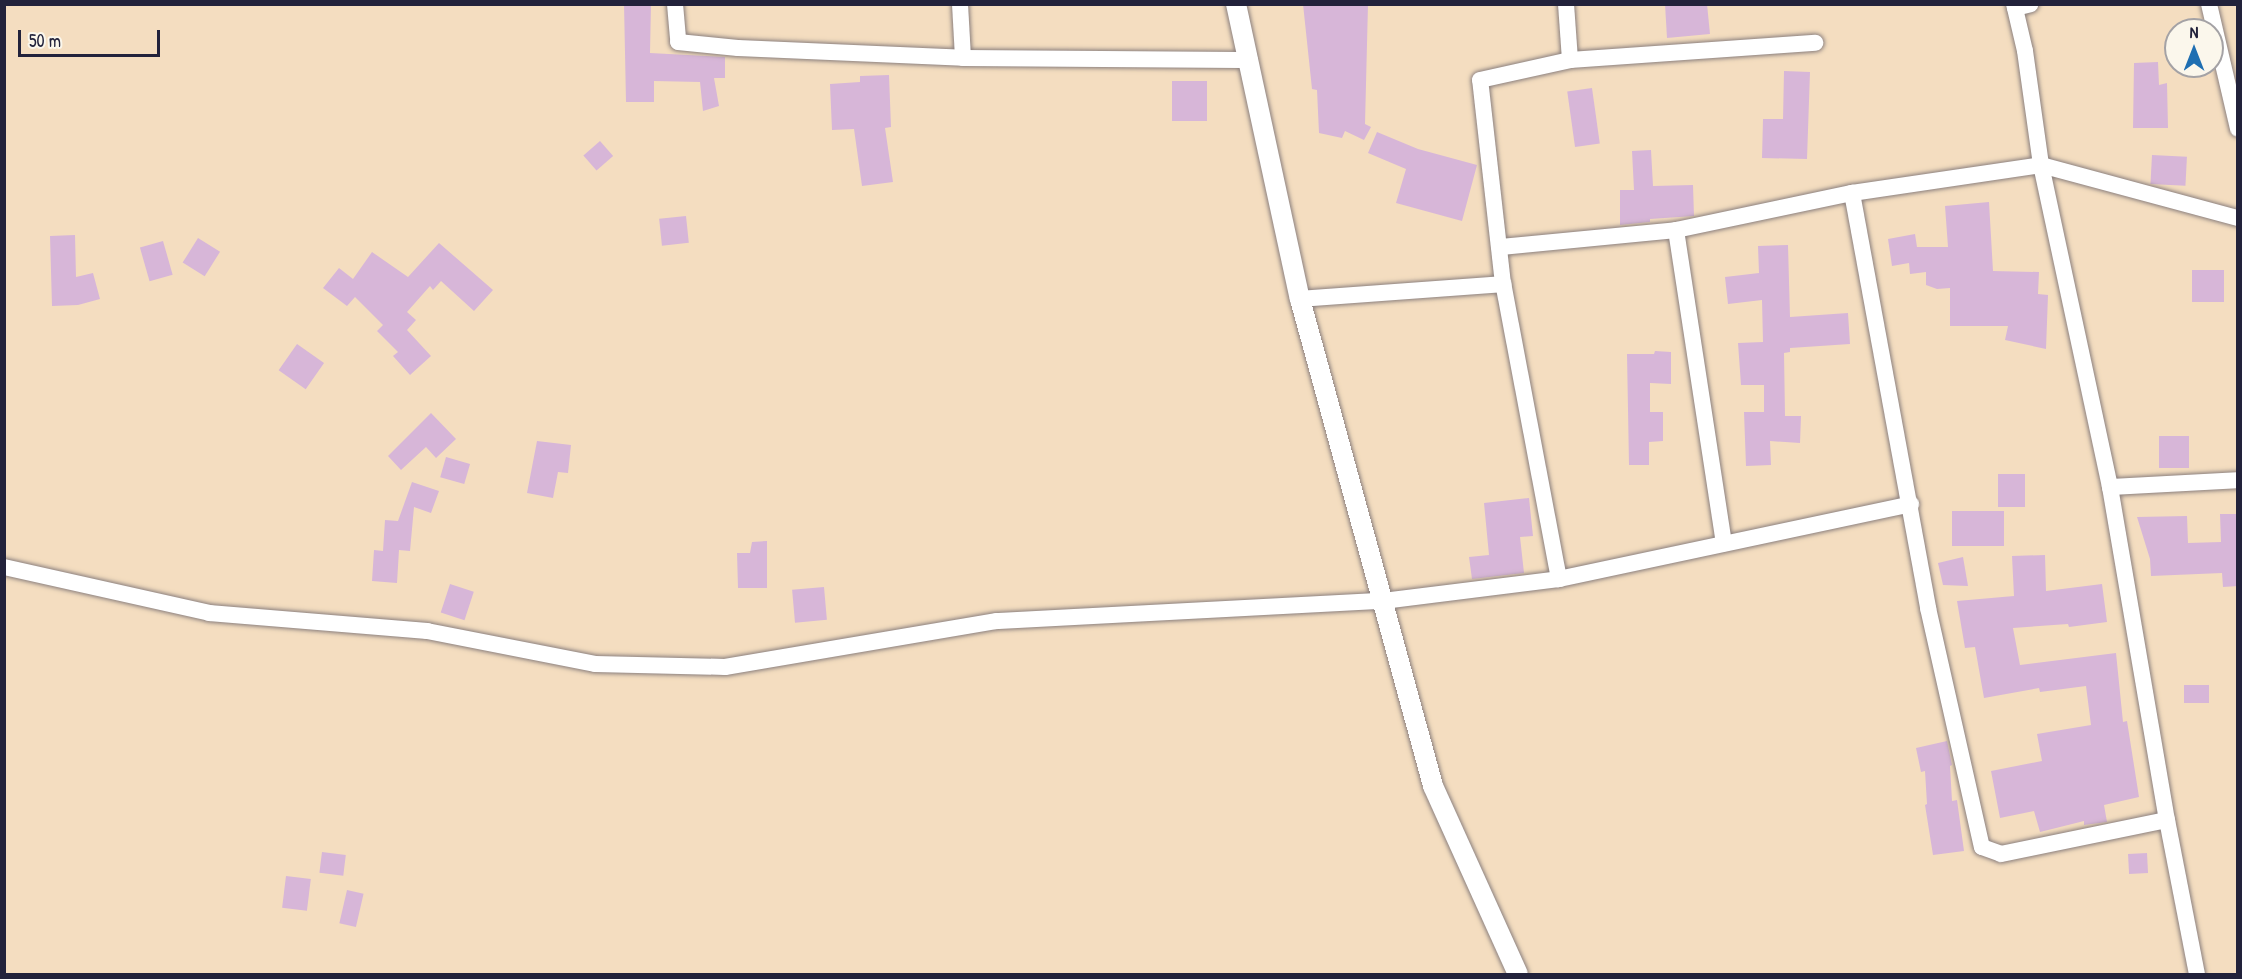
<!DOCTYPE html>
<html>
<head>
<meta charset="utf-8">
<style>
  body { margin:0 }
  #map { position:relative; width:2242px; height:979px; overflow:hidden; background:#f4ddc0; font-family:"Patrick Hand",sans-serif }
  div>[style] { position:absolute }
  .building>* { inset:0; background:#d7b6d8; transform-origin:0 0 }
  .roads { filter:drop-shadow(0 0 2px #8b807e) drop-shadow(0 0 2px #8b807e) }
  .minor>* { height:16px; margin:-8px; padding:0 8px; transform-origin:8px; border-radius:8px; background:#fff }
  .tertiary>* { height:20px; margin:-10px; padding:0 10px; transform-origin:10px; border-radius:10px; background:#fff }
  span { translate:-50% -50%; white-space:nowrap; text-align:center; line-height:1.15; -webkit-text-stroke:4.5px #fbf7ec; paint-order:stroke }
  .frame { position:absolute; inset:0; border:6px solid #22223b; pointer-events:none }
  .north { position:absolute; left:2164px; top:18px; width:60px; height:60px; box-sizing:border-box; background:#fbf7ec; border:2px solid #a4a2a5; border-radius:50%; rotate:0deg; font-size:16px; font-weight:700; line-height:24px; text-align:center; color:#22223b }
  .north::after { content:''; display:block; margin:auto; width:21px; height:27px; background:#1f6fb2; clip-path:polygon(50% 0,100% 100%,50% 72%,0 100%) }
  .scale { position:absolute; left:18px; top:30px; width:142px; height:27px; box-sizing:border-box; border:3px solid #22223b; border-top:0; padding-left:8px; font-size:18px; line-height:21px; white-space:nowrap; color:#22223b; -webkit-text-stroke:4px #fbf7ec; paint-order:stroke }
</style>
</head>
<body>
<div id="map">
  <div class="building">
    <i style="clip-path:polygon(624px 4px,651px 4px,650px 53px,725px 57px,725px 78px,714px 78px,719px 106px,703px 111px,700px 82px,654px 81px,654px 102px,626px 102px)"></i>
    <i style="clip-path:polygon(1303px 4px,1368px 4px,1365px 124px,1371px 127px,1364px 140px,1345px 131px,1342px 138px,1319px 133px,1317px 90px,1312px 89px)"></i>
    <i style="clip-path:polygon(1665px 4px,1707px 4px,1710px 34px,1667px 38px)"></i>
    <i style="clip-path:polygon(2158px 62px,2159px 85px,2167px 83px,2168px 128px,2133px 128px,2134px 63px)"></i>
    <i style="clip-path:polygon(1784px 71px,1810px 72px,1807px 159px,1762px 158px,1763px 119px,1783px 119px)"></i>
    <i style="clip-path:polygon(889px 75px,891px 127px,885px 128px,893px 182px,862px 186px,854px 129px,832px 130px,830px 84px,860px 82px,860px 76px)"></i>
    <i style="left:1172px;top:81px;width:35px;height:40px"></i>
    <i style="left:1592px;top:88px;width:56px;height:25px;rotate:82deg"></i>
    <i style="clip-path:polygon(1377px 132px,1418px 149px,1477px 165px,1462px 221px,1396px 203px,1406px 169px,1368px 153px)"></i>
    <i style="left:600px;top:141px;width:20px;height:22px;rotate:49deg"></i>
    <i style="clip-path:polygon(1651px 150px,1653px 186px,1693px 185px,1694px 216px,1650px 219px,1650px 222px,1620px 225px,1620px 190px,1634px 190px,1632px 151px)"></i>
    <i style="left:2152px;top:155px;width:35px;height:29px;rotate:3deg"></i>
    <i style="clip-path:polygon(1989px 202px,1993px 271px,2039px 272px,2038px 294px,2048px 295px,2046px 349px,2005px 340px,2008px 326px,1950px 326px,1950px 288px,1937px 289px,1926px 285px,1926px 272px,1910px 274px,1909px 263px,1892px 266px,1888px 239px,1915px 234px,1917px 247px,1948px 247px,1945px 206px)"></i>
    <i style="left:686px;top:216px;width:27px;height:27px;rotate:84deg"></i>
    <i style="clip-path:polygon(75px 235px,76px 277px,93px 273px,100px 299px,78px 305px,52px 306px,50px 236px)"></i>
    <i style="left:198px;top:238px;width:26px;height:29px;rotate:32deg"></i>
    <i style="left:163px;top:241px;width:35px;height:24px;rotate:74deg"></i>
    <i style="clip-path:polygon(439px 243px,493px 290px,474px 311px,441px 281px,433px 290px,430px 286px,407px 312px,416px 320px,407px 330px,431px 356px,410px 375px,393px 356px,398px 352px,377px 331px,383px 325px,355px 297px,347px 306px,323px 288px,339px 268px,353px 279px,372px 252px,408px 277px)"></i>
    <i style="clip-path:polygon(1788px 245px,1790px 317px,1848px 313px,1850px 344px,1790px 348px,1790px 352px,1784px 353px,1785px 416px,1801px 416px,1800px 443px,1770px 441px,1771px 465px,1746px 466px,1744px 412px,1764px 412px,1764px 385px,1741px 385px,1738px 343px,1763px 342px,1762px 300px,1728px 304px,1725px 277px,1759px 273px,1758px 246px)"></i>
    <i style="left:2192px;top:270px;width:32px;height:32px"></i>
    <i style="left:297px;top:344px;width:33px;height:32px;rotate:35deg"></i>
    <i style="clip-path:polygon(1655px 351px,1671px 352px,1671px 384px,1650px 383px,1650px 412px,1663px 412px,1663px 441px,1649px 442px,1649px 465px,1629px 465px,1627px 354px,1654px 354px)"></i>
    <i style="clip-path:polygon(431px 413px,456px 439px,436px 458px,426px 447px,401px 470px,388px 456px)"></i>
    <i style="left:2159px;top:436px;width:30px;height:32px"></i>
    <i style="clip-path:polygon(537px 441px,571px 445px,568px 473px,558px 472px,553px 498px,527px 493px)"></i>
    <i style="left:446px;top:457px;width:25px;height:21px;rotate:16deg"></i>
    <i style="left:1998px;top:474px;width:27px;height:33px"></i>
    <i style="clip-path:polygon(412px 482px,439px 491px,431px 513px,414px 507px,410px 551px,399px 550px,397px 583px,372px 581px,374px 550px,383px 551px,385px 520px,398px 521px)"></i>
    <i style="clip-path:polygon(1529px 498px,1533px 536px,1520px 537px,1524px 573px,1472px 579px,1469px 557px,1489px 555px,1484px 503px)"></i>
    <i style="left:1952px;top:511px;width:52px;height:35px"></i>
    <i style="clip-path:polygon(2220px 514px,2238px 514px,2238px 586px,2223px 587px,2222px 573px,2151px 576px,2150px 559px,2137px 517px,2187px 516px,2188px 543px,2221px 542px)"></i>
    <i style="clip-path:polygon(767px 541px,767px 588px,738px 588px,737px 553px,750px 553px,752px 542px)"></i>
    <i style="clip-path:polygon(2045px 555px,2046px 591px,2102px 584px,2107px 622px,2069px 627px,2068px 624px,2013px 628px,2020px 665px,2116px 653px,2123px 722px,2127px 721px,2139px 797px,2104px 805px,2107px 822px,2084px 825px,2084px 821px,2040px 832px,2034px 811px,2000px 818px,1991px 771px,2042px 761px,2037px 734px,2091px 725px,2086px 686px,2040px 692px,2039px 688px,1984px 698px,1975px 647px,1965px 648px,1957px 601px,2014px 596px,2012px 556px)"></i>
    <i style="clip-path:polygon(1963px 557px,1968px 586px,1943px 585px,1938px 563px)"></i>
    <i style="left:450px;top:584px;width:25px;height:30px;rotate:18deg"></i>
    <i style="left:824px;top:587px;width:33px;height:32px;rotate:85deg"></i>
    <i style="left:2184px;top:685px;width:25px;height:18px"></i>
    <i style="clip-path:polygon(1947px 741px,1952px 765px,1950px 766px,1952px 801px,1957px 800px,1964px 851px,1933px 855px,1925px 805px,1927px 804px,1925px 771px,1921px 772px,1916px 748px)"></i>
    <i style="left:322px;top:852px;width:24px;height:21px;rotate:7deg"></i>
    <i style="left:2147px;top:853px;width:20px;height:19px;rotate:87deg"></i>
    <i style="left:286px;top:876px;width:25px;height:32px;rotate:7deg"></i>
    <i style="left:347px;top:890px;width:17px;height:34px;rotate:13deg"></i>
  </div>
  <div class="roads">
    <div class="minor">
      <i style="left:675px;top:4px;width:38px;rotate:85deg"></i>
      <i style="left:678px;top:42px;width:60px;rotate:5.7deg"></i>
      <i style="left:738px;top:48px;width:225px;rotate:2.5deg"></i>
      <i style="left:963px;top:58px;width:287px;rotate:0.4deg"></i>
      <i style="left:960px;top:4px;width:54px;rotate:86.8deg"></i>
      <i style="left:1566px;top:4px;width:56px;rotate:85.9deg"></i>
      <i style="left:2014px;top:4px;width:48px;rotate:76.8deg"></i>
      <i style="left:2025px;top:51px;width:115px;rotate:82deg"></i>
      <i style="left:2041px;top:165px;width:329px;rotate:77.9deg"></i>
      <i style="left:2110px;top:487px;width:338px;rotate:80.3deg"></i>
      <i style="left:2167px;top:820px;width:157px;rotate:79deg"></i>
      <i style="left:2209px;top:4px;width:128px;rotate:76.9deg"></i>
      <i style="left:2015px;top:8px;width:16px;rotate:-14deg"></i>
      <i style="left:1852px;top:193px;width:422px;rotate:79.6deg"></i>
      <i style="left:1928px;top:608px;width:245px;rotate:77.3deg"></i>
      <i style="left:1982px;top:847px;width:20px;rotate:20deg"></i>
      <i style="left:2001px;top:854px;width:169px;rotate:-11.6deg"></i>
      <i style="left:1676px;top:230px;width:317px;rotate:81.3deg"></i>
      <i style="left:1501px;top:247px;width:176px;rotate:-5.5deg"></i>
      <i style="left:1676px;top:230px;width:180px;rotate:-11.9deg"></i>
      <i style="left:1852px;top:193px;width:191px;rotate:-8.4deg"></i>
      <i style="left:2041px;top:165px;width:204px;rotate:15.1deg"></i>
      <i style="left:1300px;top:299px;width:204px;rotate:-4.2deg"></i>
      <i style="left:2110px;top:487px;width:128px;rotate:-3.1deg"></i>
      <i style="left:4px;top:567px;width:210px;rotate:12.6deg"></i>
      <i style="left:209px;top:613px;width:219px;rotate:4.7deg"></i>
      <i style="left:427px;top:631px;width:171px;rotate:11.1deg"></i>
      <i style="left:595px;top:664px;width:130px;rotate:1.3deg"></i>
      <i style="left:725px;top:667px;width:276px;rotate:-9.6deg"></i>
      <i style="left:997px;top:621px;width:387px;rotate:-3deg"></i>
      <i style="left:1383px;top:601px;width:177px;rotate:-7.1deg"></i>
      <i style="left:1559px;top:579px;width:360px;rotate:-12deg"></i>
      <i style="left:1559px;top:579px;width:300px;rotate:-100.7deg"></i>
      <i style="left:1503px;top:284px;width:205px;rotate:-96.4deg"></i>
      <i style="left:1480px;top:80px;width:92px;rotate:-12.5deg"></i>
      <i style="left:1570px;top:60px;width:246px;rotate:-4deg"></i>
    </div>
    <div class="tertiary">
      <i style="left:1236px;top:4px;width:302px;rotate:77.8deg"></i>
      <i style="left:1300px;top:299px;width:505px;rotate:74.72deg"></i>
      <i style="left:1433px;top:786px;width:206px;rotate:65.7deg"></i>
    </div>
  </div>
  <div class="frame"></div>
  <div class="north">N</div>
  <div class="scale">50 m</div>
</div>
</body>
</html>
